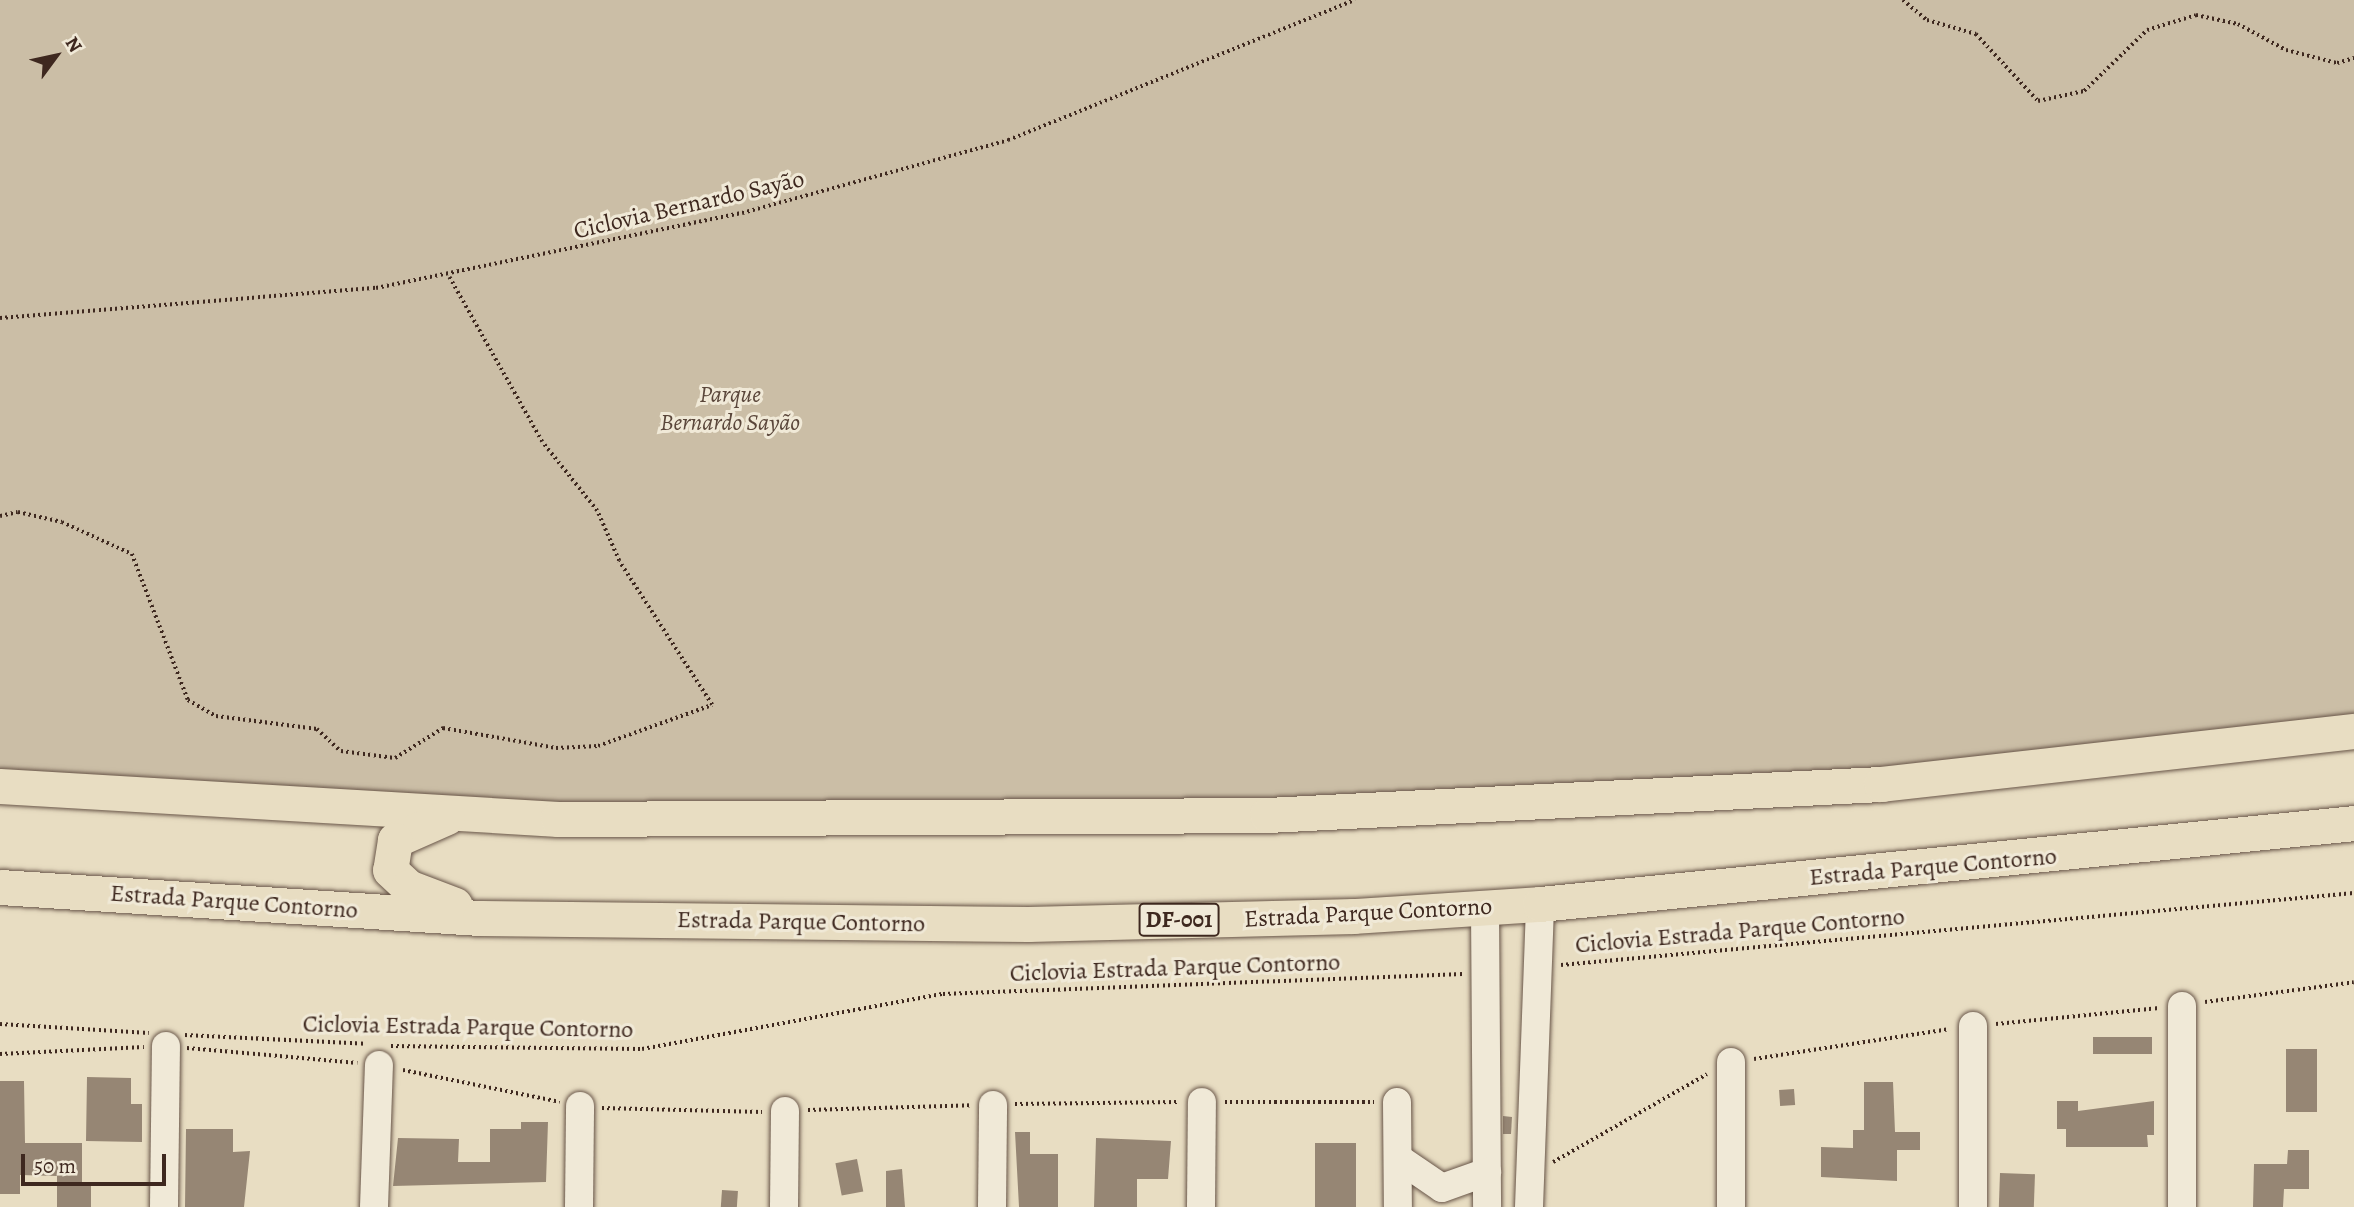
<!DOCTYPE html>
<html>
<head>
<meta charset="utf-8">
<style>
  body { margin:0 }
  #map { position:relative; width:2354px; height:1207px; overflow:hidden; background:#e8ddc2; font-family:Alegreya,serif }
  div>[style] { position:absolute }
  .green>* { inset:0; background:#cbbea6 }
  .building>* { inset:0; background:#968674; transform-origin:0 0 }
  .path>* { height:3.5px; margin-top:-1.75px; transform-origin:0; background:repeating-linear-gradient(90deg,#3e281f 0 2px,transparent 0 5.5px) }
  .roads { filter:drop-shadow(0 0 2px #685548) drop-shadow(0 0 2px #685548) }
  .minor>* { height:28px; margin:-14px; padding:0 14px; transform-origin:14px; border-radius:14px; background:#f0e9d7 }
  .major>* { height:35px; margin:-17.5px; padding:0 17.5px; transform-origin:17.5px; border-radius:17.5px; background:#e8ddc2 }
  span { translate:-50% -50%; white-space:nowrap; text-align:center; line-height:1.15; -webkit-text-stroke:6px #f0e9d7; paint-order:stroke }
  .shield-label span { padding:2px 5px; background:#f0e9d7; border:2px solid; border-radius:5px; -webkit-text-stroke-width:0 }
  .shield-label { font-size:23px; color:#3e281f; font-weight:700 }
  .street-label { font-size:24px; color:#3e281f }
  .park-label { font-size:24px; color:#5a463a; font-style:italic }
  .north { position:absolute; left:21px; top:21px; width:70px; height:70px; -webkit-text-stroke:5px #f0e9d7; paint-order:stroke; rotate:57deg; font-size:19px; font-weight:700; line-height:28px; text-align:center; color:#3e281f }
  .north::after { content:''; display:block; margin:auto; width:24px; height:32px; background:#3e281f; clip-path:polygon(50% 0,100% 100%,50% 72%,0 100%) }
  .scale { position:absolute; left:21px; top:1154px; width:145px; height:32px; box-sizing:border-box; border:4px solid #3e281f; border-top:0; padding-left:9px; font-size:21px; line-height:24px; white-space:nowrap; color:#3e281f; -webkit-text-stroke:5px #f0e9d7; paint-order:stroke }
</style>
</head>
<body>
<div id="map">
  <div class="green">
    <i style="clip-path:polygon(0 0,2354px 0,2354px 726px,1549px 809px,768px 819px,0 787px)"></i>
  </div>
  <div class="building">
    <i style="left:2093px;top:1037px;width:59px;height:17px"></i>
    <i style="left:2286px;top:1049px;width:31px;height:63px"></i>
    <i style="clip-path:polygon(87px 1077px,131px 1078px,131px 1104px,142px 1104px,142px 1142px,86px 1141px)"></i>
    <i style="clip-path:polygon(0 1081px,24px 1081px,25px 1143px,82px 1143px,82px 1182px,91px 1182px,91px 1207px,57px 1207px,57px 1176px,20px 1175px,20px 1194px,0 1194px)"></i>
    <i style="clip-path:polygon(1864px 1082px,1893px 1082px,1895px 1132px,1920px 1132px,1920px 1150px,1897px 1150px,1897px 1181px,1821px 1177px,1821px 1147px,1853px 1148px,1853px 1130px,1864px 1130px)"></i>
    <i style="left:1794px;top:1089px;width:16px;height:15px;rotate:86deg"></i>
    <i style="clip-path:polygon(2057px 1101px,2078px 1101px,2078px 1111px,2154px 1101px,2154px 1135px,2147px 1135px,2148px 1147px,2066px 1147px,2066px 1129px,2057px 1129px)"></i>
    <i style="clip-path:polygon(1503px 1116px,1512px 1117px,1511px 1134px,1503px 1134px)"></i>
    <i style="clip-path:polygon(521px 1122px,548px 1122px,546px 1182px,393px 1186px,398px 1138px,459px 1139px,458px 1162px,490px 1162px,490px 1129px,521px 1129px)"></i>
    <i style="clip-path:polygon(186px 1129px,233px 1129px,233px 1152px,250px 1151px,244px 1207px,185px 1207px)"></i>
    <i style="clip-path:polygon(1015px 1132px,1030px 1132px,1030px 1154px,1058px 1154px,1058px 1207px,1019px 1207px)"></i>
    <i style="clip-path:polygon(1096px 1138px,1171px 1141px,1168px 1179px,1137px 1179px,1137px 1207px,1094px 1207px)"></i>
    <i style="left:1356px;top:1143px;width:64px;height:41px;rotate:90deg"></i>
    <i style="clip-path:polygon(2288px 1150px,2309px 1150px,2309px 1189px,2284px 1189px,2283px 1207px,2253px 1207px,2254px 1164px,2287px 1164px)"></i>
    <i style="left:857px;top:1159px;width:33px;height:22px;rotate:79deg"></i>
    <i style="clip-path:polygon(902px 1169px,905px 1207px,886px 1207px,886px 1171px)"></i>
    <i style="left:2000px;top:1173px;width:35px;height:34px;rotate:2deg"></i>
    <i style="left:722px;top:1190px;width:16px;height:17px;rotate:4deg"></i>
  </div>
  <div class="path">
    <i style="left:1903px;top:0;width:31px;rotate:40deg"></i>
    <i style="left:1927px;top:20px;width:51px;rotate:15.9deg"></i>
    <i style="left:1976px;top:34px;width:91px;rotate:47.2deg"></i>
    <i style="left:2038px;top:101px;width:47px;rotate:-12.3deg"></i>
    <i style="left:2084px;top:91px;width:88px;rotate:-44.1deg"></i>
    <i style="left:2147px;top:30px;width:51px;rotate:-17deg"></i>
    <i style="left:2196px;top:15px;width:43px;rotate:12.1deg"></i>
    <i style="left:2238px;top:24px;width:55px;rotate:28.4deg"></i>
    <i style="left:2286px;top:50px;width:53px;rotate:14.3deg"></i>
    <i style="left:2337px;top:63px;width:18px;rotate:-16deg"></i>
    <i style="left:0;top:318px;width:377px;rotate:-4.6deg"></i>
    <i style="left:376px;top:288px;width:374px;rotate:-11.6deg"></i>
    <i style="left:742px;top:213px;width:276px;rotate:-15.3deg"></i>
    <i style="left:1008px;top:140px;width:374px;rotate:-22deg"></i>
    <i style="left:0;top:516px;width:18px;rotate:-13deg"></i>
    <i style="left:18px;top:512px;width:45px;rotate:12.8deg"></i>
    <i style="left:62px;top:522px;width:77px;rotate:24.6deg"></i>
    <i style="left:132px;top:554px;width:156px;rotate:69deg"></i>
    <i style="left:188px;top:700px;width:32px;rotate:30deg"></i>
    <i style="left:216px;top:716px;width:102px;rotate:7.3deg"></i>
    <i style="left:317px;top:729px;width:33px;rotate:43deg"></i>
    <i style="left:341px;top:751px;width:54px;rotate:7.4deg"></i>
    <i style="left:395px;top:758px;width:57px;rotate:-32deg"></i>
    <i style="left:443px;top:728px;width:115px;rotate:10deg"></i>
    <i style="left:556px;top:748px;width:42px;rotate:-2.7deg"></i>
    <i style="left:598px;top:746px;width:121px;rotate:-19.8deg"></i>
    <i style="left:712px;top:705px;width:171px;rotate:-122.9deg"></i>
    <i style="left:619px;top:561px;width:55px;rotate:-113.7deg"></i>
    <i style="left:597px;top:511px;width:88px;rotate:-128.6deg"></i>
    <i style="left:542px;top:442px;width:189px;rotate:-119.4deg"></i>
    <i style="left:1561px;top:965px;width:796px;rotate:-5.19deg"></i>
    <i style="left:2205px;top:1002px;width:150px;rotate:-7.6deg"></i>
    <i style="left:0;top:1024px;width:149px;rotate:3.5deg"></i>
    <i style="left:1996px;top:1024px;width:164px;rotate:-5.6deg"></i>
    <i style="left:185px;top:1035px;width:181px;rotate:2.8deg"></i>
    <i style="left:391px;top:1046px;width:251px;rotate:0.7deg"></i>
    <i style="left:642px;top:1049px;width:306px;rotate:-10.4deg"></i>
    <i style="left:943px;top:994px;width:520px;rotate:-2.2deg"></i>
    <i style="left:187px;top:1048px;width:171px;rotate:5deg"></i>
    <i style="left:0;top:1054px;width:144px;rotate:-2.8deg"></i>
    <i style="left:1754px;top:1059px;width:198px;rotate:-8.7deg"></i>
    <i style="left:403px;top:1070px;width:160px;rotate:11.5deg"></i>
    <i style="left:1225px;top:1102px;width:149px"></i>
    <i style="left:1015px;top:1104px;width:163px;rotate:-0.7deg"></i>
    <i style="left:602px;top:1108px;width:160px;rotate:1.4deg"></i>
    <i style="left:808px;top:1110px;width:164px;rotate:-1.7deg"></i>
    <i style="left:1553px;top:1162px;width:177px;rotate:-29.7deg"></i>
  </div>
  <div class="roads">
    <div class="minor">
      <i style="left:1485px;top:908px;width:299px;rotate:89.6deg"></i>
      <i style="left:2182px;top:1006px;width:201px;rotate:90deg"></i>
      <i style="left:1973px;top:1026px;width:181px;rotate:90deg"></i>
      <i style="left:1397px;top:1102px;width:105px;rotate:89.5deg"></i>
      <i style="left:1398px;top:1158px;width:53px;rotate:34.3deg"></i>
      <i style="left:1442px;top:1188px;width:48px;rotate:-19.6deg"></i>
      <i style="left:164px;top:1207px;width:161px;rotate:-89.3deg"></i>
      <i style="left:374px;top:1207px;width:142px;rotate:-88deg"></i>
      <i style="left:579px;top:1207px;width:101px;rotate:-89.4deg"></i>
      <i style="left:784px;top:1207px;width:96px;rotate:-89.4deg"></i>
      <i style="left:992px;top:1207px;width:102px;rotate:-89.4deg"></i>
      <i style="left:1201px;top:1207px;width:105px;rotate:-89.5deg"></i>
      <i style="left:1529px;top:1207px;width:303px;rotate:-87.9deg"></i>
      <i style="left:1731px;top:1207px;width:145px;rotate:-90deg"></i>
    </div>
    <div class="major">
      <i style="left:0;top:786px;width:559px;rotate:3.38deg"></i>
      <i style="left:558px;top:819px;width:709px;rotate:-0.32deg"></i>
      <i style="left:1267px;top:815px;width:615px;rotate:-2.89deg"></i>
      <i style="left:1881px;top:784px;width:476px;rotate:-6.4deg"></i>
      <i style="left:447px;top:817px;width:57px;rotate:156.1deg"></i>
      <i style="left:395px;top:840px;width:30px;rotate:99deg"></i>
      <i style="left:390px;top:870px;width:25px;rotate:43deg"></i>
      <i style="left:408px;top:887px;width:50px;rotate:21deg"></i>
      <i style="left:0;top:887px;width:481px;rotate:3.7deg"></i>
      <i style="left:480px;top:918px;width:548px;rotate:0.63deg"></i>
      <i style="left:1028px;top:924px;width:326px;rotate:-1.4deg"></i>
      <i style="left:1354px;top:916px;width:186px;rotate:-3.7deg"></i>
      <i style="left:1540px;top:904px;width:818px;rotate:-5.68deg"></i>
    </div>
  </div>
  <div class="shield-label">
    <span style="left:1179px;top:920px">DF-001</span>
  </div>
  <div class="street-label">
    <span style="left:689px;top:205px;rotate:-13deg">Ciclovia Bernardo Sayão</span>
    <span style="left:1933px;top:867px;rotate:-5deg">Estrada Parque Contorno</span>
    <span style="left:234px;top:902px;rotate:4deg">Estrada Parque Contorno</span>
    <span style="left:1368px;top:913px;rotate:-3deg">Estrada Parque Contorno</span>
    <span style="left:801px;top:922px;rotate:1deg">Estrada Parque Contorno</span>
    <span style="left:1740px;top:931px;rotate:-5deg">Ciclovia Estrada Parque Contorno</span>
    <span style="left:1175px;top:968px;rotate:-2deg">Ciclovia Estrada Parque Contorno</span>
    <span style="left:468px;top:1027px;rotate:1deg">Ciclovia Estrada Parque Contorno</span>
  </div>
  <div class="park-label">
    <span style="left:730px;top:409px">Parque<br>Bernardo Sayão</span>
  </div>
  <div class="north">N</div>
  <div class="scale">50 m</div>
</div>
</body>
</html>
